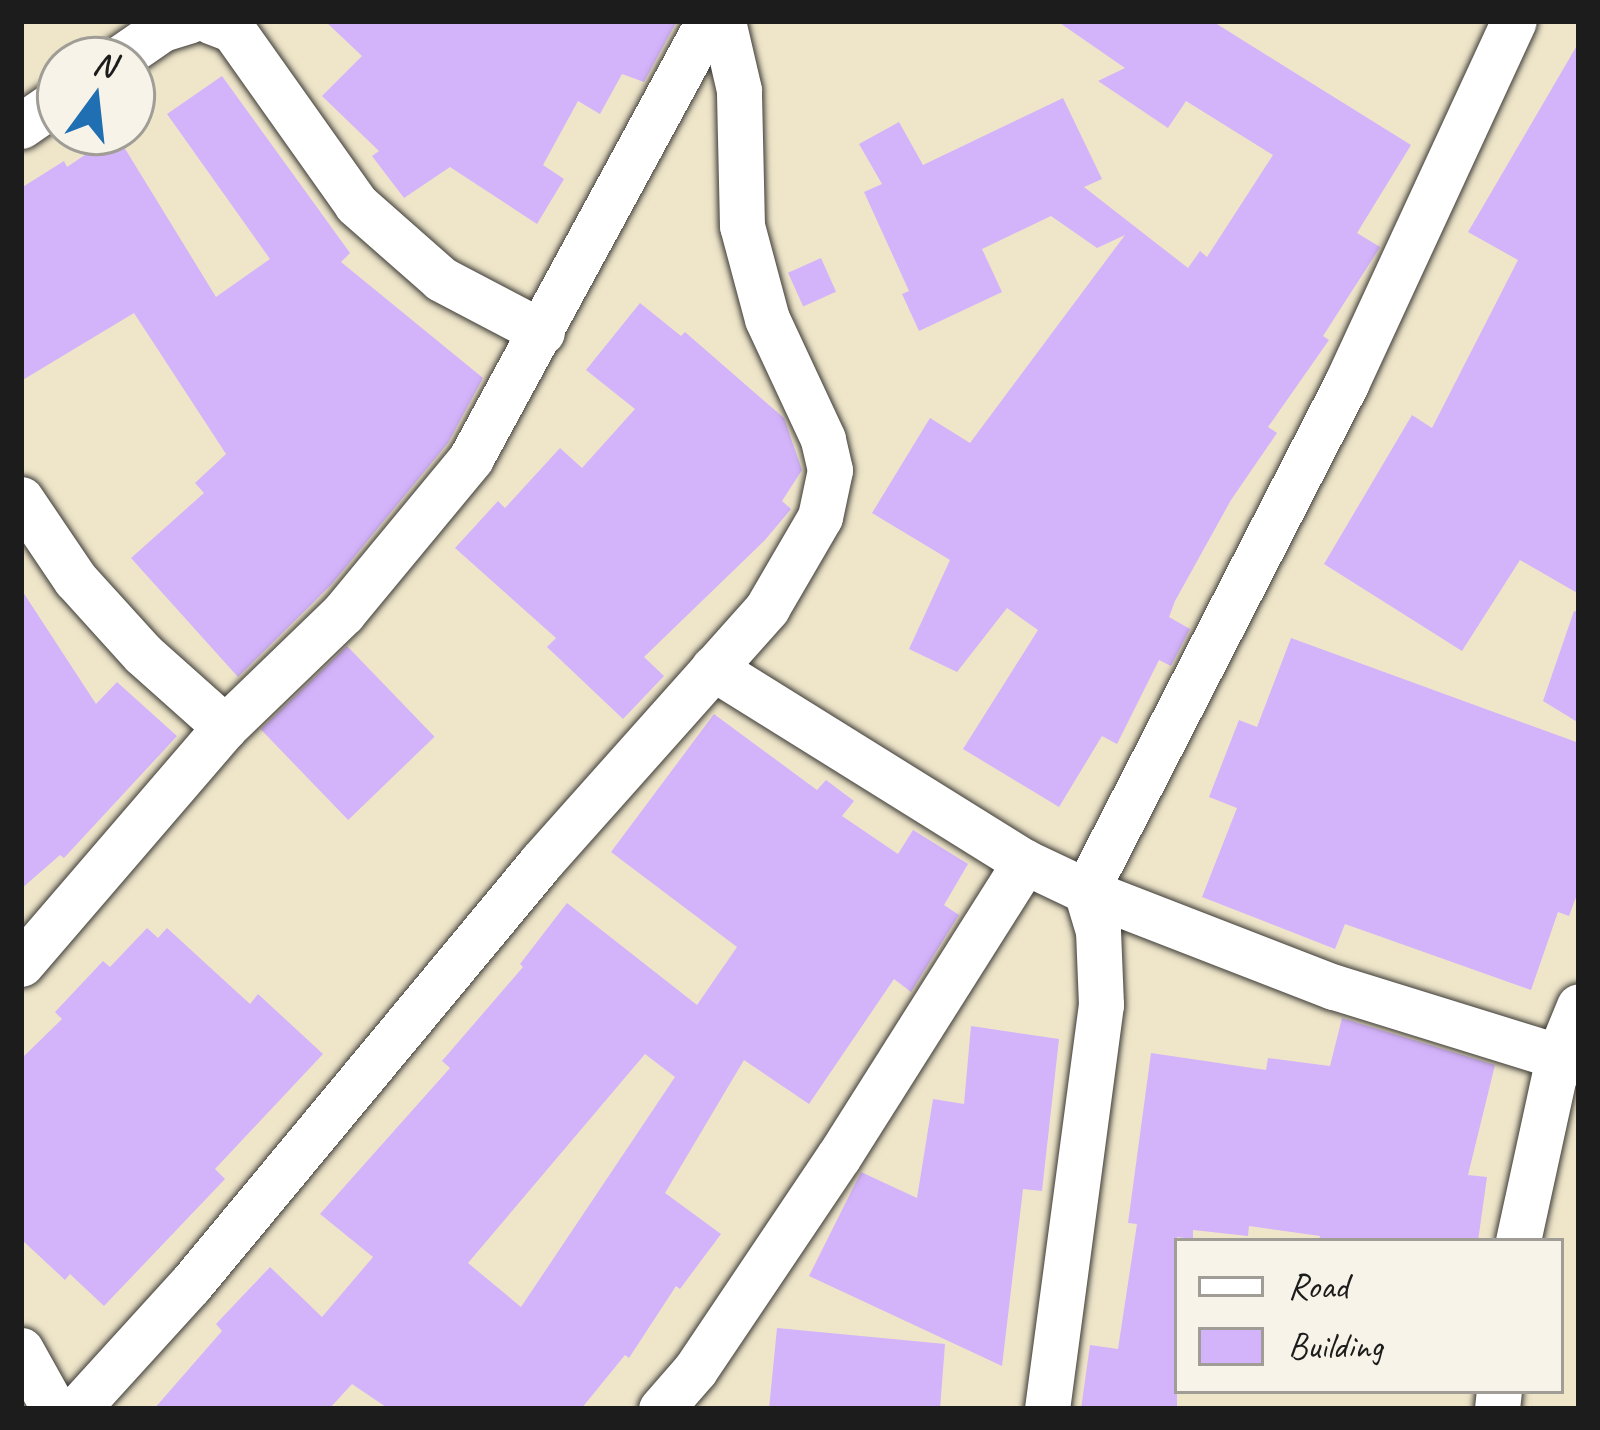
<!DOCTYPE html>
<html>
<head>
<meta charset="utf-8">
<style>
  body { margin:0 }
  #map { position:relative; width:1600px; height:1430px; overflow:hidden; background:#efe6ca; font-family:Caveat,sans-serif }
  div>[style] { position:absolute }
  .building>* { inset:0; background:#d3b3fa; transform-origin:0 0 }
  .roads { filter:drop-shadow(0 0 3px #3c3a36) drop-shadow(0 0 3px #3c3a36) }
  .minor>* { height:45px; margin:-22.5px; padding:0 22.5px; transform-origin:22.5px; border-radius:22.5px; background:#fff }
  span { translate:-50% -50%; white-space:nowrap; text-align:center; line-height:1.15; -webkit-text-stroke:10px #f7f3e8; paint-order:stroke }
  .frame { position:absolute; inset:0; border:24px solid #1c1c1c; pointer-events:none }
  .legend { position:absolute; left:1174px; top:1238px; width:390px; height:156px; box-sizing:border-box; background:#f7f3e8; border:3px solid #9f9d96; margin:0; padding:15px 21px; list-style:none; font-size:36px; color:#1c1c1c }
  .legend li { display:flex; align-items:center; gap:24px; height:60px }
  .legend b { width:60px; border:3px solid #9f9d96 }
  .north { position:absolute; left:36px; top:36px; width:120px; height:120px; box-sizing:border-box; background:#f7f3e8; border:3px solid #9f9d96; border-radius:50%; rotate:15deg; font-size:33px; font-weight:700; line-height:48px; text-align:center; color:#1c1c1c }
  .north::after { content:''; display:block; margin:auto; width:42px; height:54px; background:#1f6fb2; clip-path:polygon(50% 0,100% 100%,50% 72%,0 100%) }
</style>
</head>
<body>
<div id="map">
  <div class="building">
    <i style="clip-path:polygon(325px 21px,677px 21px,644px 82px,622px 74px,600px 114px,578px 101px,543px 165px,564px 179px,537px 224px,450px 167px,404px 198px,372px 156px,379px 151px,322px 96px,362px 56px)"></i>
    <i style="clip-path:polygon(1057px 21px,1212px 21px,1411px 145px,1357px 233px,1380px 247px,1377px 252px,1323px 336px,1329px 340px,1268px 427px,1277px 433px,1231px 500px,1175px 601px,1169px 617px,1190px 629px,1171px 666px,1159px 660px,1117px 744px,1102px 736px,1059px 807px,963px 749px,1038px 630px,1007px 608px,957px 672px,909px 649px,950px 560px,872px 513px,930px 418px,970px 443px,1125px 235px,1097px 248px,1051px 216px,982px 249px,1002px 292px,919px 331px,902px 294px,909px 291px,864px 192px,882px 184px,859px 144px,899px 122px,923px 165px,1063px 98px,1102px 179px,1084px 187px,1188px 268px,1200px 251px,1207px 257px,1273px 155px,1186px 101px,1168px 128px,1098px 81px,1125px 68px)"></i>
    <i style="clip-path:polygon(1579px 42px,1579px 594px,1520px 560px,1462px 651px,1324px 564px,1412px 415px,1432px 428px,1518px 260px,1468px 232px)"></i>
    <i style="clip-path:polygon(222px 76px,350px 253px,341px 262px,483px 378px,448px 443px,332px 584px,238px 677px,131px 558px,204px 493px,195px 483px,226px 454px,134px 313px,21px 381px,21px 188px,64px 161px,67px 167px,116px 134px,216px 297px,270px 259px,167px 114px)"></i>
    <i style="left:821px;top:258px;width:37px;height:36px;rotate:66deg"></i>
    <i style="clip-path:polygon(640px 303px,681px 336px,685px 332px,784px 418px,802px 470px,782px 501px,791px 509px,765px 540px,644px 657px,664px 676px,623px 719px,547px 647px,556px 638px,455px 548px,498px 501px,505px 508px,560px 448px,582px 468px,635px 409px,586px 370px)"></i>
    <i style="clip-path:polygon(21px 589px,96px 704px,117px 682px,177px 736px,64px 858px,60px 855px,21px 889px)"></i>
    <i style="clip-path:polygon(1574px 611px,1579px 612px,1579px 723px,1543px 701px)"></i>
    <i style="clip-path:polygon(1291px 638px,1579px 743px,1579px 889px,1569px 916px,1558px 912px,1531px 990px,1345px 924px,1335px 949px,1202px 897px,1237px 808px,1209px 797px,1239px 720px,1257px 727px)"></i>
    <i style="left:347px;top:646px;width:126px;height:120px;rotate:46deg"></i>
    <i style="clip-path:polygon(evenodd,714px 714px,817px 790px,826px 780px,854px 801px,842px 816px,898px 854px,913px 830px,968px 864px,944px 905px,959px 915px,911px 992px,894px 979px,809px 1104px,744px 1060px,665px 1193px,721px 1234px,680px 1289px,676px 1286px,629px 1358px,625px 1355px,581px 1409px,389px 1409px,352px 1384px,329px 1409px,154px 1409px,222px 1331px,216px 1324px,270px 1267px,322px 1317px,373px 1257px,320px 1214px,450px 1068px,442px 1061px,523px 967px,520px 964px,567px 903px,697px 1005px,737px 947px,611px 852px,714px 714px,645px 1054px,675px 1077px,521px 1307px,468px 1263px,645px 1054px)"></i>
    <i style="clip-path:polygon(147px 928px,158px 938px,167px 928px,250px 1004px,258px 994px,323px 1054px,215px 1169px,225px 1179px,104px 1306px,70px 1274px,65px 1280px,21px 1239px,21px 1059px,62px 1019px,55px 1012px,103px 961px,110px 967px)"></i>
    <i style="clip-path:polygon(1342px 1018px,1495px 1065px,1468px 1175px,1487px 1177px,1478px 1241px,1319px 1241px,1320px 1236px,1249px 1226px,1248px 1236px,1193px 1230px,1193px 1239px,1177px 1237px,1177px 1409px,1081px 1409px,1090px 1345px,1118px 1349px,1137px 1224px,1128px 1223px,1151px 1053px,1266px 1070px,1268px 1058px,1330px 1066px)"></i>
    <i style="clip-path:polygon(971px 1026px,1059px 1039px,1042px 1191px,1023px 1189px,1002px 1366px,809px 1276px,861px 1172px,917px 1198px,933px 1099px,964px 1104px)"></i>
    <i style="clip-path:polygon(777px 1328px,945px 1344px,940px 1409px,769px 1409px)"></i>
  </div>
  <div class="roads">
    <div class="minor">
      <i style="left:210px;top:21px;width:25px;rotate:21deg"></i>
      <i style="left:233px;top:30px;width:213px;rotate:54.7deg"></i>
      <i style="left:356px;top:204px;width:113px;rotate:41.4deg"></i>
      <i style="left:441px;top:279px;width:114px;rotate:27.7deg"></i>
      <i style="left:117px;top:60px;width:55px;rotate:-34.6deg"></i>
      <i style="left:162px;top:29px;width:28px;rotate:-17deg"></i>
      <i style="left:21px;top:126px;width:47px;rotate:-34.7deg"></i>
      <i style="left:21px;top:499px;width:97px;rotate:56deg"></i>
      <i style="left:75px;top:579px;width:101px;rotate:47.8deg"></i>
      <i style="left:143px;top:654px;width:110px;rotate:41.7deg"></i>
      <i style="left:713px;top:668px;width:367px;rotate:31.9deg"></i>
      <i style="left:1025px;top:862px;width:68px;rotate:25.4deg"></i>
      <i style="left:1086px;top:891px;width:266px;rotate:21.2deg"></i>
      <i style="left:1334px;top:987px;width:257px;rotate:17.2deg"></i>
      <i style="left:21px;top:964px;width:313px;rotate:-49.3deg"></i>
      <i style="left:225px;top:727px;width:164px;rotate:-44deg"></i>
      <i style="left:343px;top:613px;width:201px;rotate:-50.4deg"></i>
      <i style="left:471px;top:458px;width:497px;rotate:-61.5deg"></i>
      <i style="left:1518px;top:1241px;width:188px;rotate:-77.7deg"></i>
      <i style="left:1558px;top:1057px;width:55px;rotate:-67.6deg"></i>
      <i style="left:21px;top:1350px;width:68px;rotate:60.8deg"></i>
      <i style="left:77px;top:1409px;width:168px;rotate:-47.7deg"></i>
      <i style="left:190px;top:1285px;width:550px;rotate:-50.31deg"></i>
      <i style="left:541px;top:862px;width:340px;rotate:-48.3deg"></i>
      <i style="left:767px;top:608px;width:105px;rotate:-59.8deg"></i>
      <i style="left:820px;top:517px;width:48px;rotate:-78deg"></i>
      <i style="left:830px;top:470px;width:32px;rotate:-103deg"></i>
      <i style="left:823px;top:439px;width:132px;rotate:-115deg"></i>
      <i style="left:767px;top:319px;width:96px;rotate:-105deg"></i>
      <i style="left:742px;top:226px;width:136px;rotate:-91.3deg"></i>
      <i style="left:739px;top:90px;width:71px;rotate:-103.1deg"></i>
      <i style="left:661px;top:1409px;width:52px;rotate:-48.9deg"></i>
      <i style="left:695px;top:1370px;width:258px;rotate:-56.1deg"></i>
      <i style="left:839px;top:1156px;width:348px;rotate:-57.7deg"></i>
      <i style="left:1047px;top:1409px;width:408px;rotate:-82.4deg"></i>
      <i style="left:1101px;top:1005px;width:74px;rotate:-92.3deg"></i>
      <i style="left:1098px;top:931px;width:42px;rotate:-106.7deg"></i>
      <i style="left:1086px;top:891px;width:570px;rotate:-62.85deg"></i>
      <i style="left:1346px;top:384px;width:400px;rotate:-65.2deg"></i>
      <i style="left:1497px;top:1409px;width:18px;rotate:-84deg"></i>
    </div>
  </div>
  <div class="frame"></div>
  <ul class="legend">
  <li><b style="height:15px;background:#fff"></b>Road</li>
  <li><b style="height:33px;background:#d3b3fa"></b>Building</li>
  </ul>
  <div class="north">N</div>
</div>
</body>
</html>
